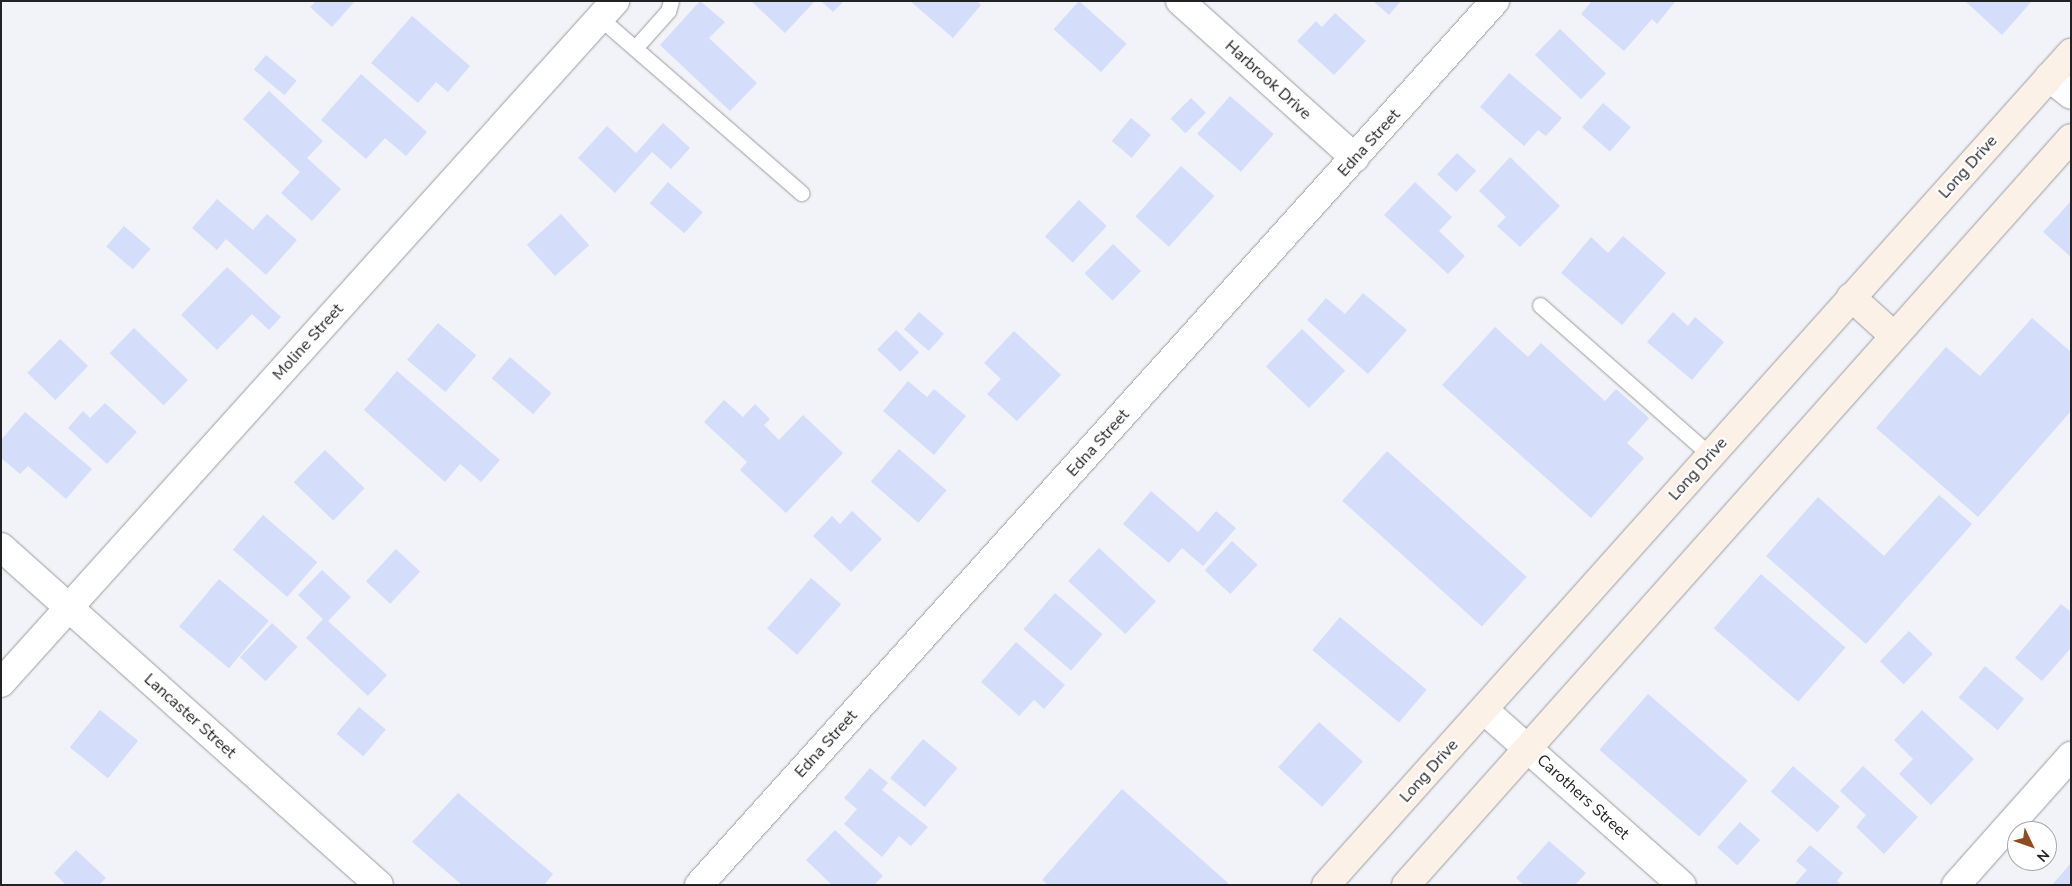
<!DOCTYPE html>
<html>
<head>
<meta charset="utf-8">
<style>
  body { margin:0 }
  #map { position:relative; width:2072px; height:886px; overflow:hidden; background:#f1f3f8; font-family:"Nunito Sans",sans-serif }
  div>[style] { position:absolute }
  .building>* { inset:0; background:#d4ddfa; transform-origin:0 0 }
  .roads { filter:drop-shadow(0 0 1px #9a9ca0) drop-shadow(0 0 1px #9a9ca0) }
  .lane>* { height:15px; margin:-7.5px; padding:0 7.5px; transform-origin:7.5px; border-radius:7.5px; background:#fff }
  .street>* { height:28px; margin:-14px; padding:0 14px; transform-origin:14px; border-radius:14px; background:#fff }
  .secondary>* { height:28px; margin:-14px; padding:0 14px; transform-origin:14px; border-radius:14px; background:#fcf1e7 }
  span { translate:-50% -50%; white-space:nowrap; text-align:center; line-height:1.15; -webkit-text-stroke:4.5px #fff; paint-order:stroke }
  .street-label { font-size:16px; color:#212224 }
  .frame { position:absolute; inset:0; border:2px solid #212224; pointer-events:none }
  .north { position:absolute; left:2007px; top:821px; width:50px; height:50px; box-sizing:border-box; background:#fff; border:1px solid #a6a7a7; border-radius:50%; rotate:132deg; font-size:14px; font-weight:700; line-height:20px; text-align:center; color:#212224 }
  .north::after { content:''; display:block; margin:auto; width:18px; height:22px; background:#904b21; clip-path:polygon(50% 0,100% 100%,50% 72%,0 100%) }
</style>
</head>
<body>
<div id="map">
  <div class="building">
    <i style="clip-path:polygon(316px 1px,355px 1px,332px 27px,310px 7px)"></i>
    <i style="clip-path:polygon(700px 1px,725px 22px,709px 38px,757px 83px,730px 111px,660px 45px)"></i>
    <i style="clip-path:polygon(751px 1px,815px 1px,785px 33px)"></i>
    <i style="clip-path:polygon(821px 1px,844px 1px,833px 12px)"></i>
    <i style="clip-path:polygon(910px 1px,977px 1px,981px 5px,953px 38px)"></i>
    <i style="left:1079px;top:1px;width:64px;height:38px;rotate:42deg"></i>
    <i style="clip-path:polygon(1373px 1px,1401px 1px,1389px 15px)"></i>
    <i style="clip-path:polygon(1592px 1px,1674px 1px,1675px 2px,1657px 24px,1652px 19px,1624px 51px,1581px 14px)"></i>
    <i style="clip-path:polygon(1965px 1px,2032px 1px,2002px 35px)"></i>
    <i style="clip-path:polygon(1335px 13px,1366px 41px,1334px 75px,1297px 41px,1316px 21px,1322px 27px)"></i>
    <i style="clip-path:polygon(412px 16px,470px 66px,448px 92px,436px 82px,418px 103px,371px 63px)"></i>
    <i style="left:1560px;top:29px;width:64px;height:36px;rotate:44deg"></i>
    <i style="left:266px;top:55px;width:40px;height:19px;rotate:40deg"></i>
    <i style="clip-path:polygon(1509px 73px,1562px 118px,1546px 136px,1538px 130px,1524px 146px,1480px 107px)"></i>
    <i style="clip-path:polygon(361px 74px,427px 132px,406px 156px,385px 138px,366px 159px,321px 120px)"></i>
    <i style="clip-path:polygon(269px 91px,323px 141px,307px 158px,341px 189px,312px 221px,281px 193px,300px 172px,243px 119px)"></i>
    <i style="left:1230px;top:96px;width:58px;height:50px;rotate:41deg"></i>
    <i style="left:1191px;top:98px;width:21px;height:29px;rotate:45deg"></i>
    <i style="left:1603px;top:103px;width:37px;height:32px;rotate:41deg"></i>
    <i style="left:1131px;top:118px;width:26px;height:30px;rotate:40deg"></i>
    <i style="clip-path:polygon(663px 123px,690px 148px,671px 169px,652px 152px,615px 193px,578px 158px,607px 126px,636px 153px)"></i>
    <i style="left:1457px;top:153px;width:26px;height:29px;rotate:43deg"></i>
    <i style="clip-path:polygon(1510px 157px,1560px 206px,1520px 247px,1497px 226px,1506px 217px,1479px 191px)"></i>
    <i style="left:1181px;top:166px;width:45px;height:68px;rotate:42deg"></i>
    <i style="left:668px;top:182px;width:46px;height:28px;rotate:41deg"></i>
    <i style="clip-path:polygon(1415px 182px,1452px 217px,1439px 231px,1465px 256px,1448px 274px,1384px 215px)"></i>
    <i style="clip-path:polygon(217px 199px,253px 230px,267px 214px,297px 240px,266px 275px,226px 239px,217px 250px,192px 228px)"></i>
    <i style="left:1079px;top:200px;width:38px;height:50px;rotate:43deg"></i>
    <i style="clip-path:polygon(2071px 201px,2071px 257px,2043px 232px)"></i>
    <i style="left:561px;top:214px;width:42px;height:46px;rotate:48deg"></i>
    <i style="left:124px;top:226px;width:35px;height:27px;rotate:41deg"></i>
    <i style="clip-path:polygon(1623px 236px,1666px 273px,1622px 325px,1561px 273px,1591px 237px,1608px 253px)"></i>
    <i style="left:1113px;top:244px;width:39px;height:41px;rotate:44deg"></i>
    <i style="clip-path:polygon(227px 267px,281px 317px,269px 330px,252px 314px,217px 350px,181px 315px)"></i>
    <i style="clip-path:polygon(1363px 293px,1407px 330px,1368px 374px,1307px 320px,1326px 298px,1345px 314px)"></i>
    <i style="left:919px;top:312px;width:33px;height:23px;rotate:41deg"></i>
    <i style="clip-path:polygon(1673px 312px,1688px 326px,1695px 317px,1724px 342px,1692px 380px,1647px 342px)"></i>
    <i style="clip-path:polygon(2032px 318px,2071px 352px,2071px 411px,1978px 517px,1876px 428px,1946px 347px,1980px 376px)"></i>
    <i style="left:438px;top:323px;width:50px;height:48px;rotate:40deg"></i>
    <i style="clip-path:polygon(1495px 327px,1528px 357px,1541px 343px,1605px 401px,1616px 389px,1649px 418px,1627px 443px,1644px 458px,1591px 518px,1442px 385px)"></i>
    <i style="left:134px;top:328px;width:75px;height:35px;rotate:44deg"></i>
    <i style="left:1302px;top:329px;width:60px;height:52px;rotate:44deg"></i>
    <i style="left:896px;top:330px;width:32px;height:27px;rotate:44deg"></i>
    <i style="clip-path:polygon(1014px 331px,1061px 375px,1017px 421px,987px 394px,1001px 379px,984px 363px)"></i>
    <i style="left:60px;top:339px;width:39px;height:47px;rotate:44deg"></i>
    <i style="left:510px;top:357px;width:55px;height:28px;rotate:41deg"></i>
    <i style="clip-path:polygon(397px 371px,500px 460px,481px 482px,460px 464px,445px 482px,364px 410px)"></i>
    <i style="clip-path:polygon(908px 381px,927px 397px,934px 389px,966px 416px,934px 455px,883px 411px)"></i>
    <i style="clip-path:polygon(724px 400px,743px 417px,755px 404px,770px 419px,764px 425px,779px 440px,803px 415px,843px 453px,786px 513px,740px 470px,747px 462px,704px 422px)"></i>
    <i style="clip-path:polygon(105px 403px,137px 432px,107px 464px,68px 428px,83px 411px,90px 418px)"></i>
    <i style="clip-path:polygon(25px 412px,92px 469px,66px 499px,28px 466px,20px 474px,1px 458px,1px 440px)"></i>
    <i style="left:899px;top:449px;width:63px;height:43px;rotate:41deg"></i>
    <i style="left:325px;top:450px;width:55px;height:45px;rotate:44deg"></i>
    <i style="left:1387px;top:451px;width:188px;height:67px;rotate:42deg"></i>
    <i style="clip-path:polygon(1151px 491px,1198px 532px,1216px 511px,1236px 528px,1203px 566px,1182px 548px,1169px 563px,1123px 524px)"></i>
    <i style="clip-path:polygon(1939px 495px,1972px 524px,1866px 644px,1766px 556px,1818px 497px,1884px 556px)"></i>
    <i style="clip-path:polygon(852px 511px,882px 539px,851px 572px,813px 536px,832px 516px,840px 524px)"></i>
    <i style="left:263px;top:515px;width:72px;height:46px;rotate:41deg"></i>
    <i style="left:1232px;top:541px;width:35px;height:40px;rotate:43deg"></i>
    <i style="left:1099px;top:548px;width:78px;height:45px;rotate:43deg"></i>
    <i style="left:396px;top:549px;width:33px;height:44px;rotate:43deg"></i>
    <i style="clip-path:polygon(322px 570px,351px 597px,328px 621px,387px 675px,368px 696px,306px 638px,323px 619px,298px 595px)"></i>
    <i style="left:1761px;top:574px;width:112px;height:72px;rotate:41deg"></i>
    <i style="left:811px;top:578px;width:40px;height:67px;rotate:41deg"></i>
    <i style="left:219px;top:579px;width:65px;height:62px;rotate:40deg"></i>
    <i style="left:1055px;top:593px;width:63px;height:48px;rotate:41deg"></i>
    <i style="clip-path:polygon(2061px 604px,2071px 612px,2071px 648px,2042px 681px,2015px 658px)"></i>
    <i style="left:1340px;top:617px;width:113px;height:43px;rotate:40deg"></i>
    <i style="left:272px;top:623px;width:35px;height:47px;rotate:43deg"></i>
    <i style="left:1909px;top:631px;width:33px;height:42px;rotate:44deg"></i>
    <i style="clip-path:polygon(1016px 642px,1065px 685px,1044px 709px,1034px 700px,1019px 716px,981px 682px)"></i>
    <i style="left:1985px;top:666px;width:51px;height:41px;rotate:40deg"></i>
    <i style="left:1648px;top:694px;width:132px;height:74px;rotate:41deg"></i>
    <i style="left:359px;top:707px;width:35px;height:35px;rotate:40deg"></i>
    <i style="left:100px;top:710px;width:49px;height:48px;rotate:39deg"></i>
    <i style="clip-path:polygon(1922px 710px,1974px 759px,1931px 805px,1899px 774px,1913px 759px,1894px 740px)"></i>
    <i style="left:1319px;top:722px;width:59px;height:61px;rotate:42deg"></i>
    <i style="left:923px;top:739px;width:45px;height:51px;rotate:40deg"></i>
    <i style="left:1793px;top:766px;width:62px;height:34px;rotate:41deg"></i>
    <i style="clip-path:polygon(1863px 766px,1918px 817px,1884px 854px,1856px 827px,1866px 815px,1840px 791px)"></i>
    <i style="clip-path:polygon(870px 768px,888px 783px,882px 790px,928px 827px,911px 846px,899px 836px,882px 857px,844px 824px,857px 809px,844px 798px)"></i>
    <i style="clip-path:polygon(1122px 789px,1228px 883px,1227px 885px,1048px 885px,1042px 880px)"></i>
    <i style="clip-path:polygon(458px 793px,553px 874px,544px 885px,462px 885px,412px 842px)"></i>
    <i style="left:1740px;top:822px;width:27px;height:34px;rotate:42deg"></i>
    <i style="clip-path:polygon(835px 830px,883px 876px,874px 885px,832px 885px,806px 860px)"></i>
    <i style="clip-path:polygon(1549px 841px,1586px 873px,1575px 885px,1524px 885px,1516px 878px)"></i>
    <i style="clip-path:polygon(1810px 845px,1843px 873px,1837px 881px,1841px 885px,1794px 885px,1807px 870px,1796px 861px)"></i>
    <i style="clip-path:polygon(76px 850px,106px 878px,99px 885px,66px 885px,54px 873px)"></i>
    <i style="clip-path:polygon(2071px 863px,2071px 885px,2052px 885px)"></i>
  </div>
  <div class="roads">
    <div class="lane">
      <i style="left:600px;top:18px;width:267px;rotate:41deg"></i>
      <i style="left:635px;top:48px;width:50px;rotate:-48.3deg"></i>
      <i style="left:668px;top:11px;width:10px;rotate:-73deg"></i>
      <i style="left:1540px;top:305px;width:227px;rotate:41.4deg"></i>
    </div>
    <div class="street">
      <i style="left:1180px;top:1px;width:235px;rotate:41.9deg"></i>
      <i style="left:2049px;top:77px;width:28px;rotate:39deg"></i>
      <i style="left:1px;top:547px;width:507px;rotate:41.8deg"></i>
      <i style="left:1px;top:683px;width:918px;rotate:-48deg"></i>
      <i style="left:1484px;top:710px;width:264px;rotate:41.5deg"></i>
      <i style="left:699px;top:885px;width:1190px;rotate:-48deg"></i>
      <i style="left:1956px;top:885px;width:173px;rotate:-48.3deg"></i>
    </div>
    <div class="secondary">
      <i style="left:1851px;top:297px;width:58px;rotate:42.2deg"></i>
      <i style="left:1326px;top:885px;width:1117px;rotate:-48.16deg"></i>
      <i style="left:1406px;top:885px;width:1000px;rotate:-48.32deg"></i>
    </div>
  </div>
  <div class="street-label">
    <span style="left:1268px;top:80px;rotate:42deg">Harbrook Drive</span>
    <span style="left:1369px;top:143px;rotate:-48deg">Edna Street</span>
    <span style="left:1968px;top:167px;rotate:-48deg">Long Drive</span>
    <span style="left:308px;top:342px;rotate:-48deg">Moline Street</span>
    <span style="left:1098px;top:443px;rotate:-48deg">Edna Street</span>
    <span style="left:1698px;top:469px;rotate:-48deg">Long Drive</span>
    <span style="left:190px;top:716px;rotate:42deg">Lancaster Street</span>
    <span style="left:826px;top:744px;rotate:-48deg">Edna Street</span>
    <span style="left:1429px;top:771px;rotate:-48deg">Long Drive</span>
    <span style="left:1583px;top:797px;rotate:42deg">Carothers Street</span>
  </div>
  <div class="frame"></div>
  <div class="north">N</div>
</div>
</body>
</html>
